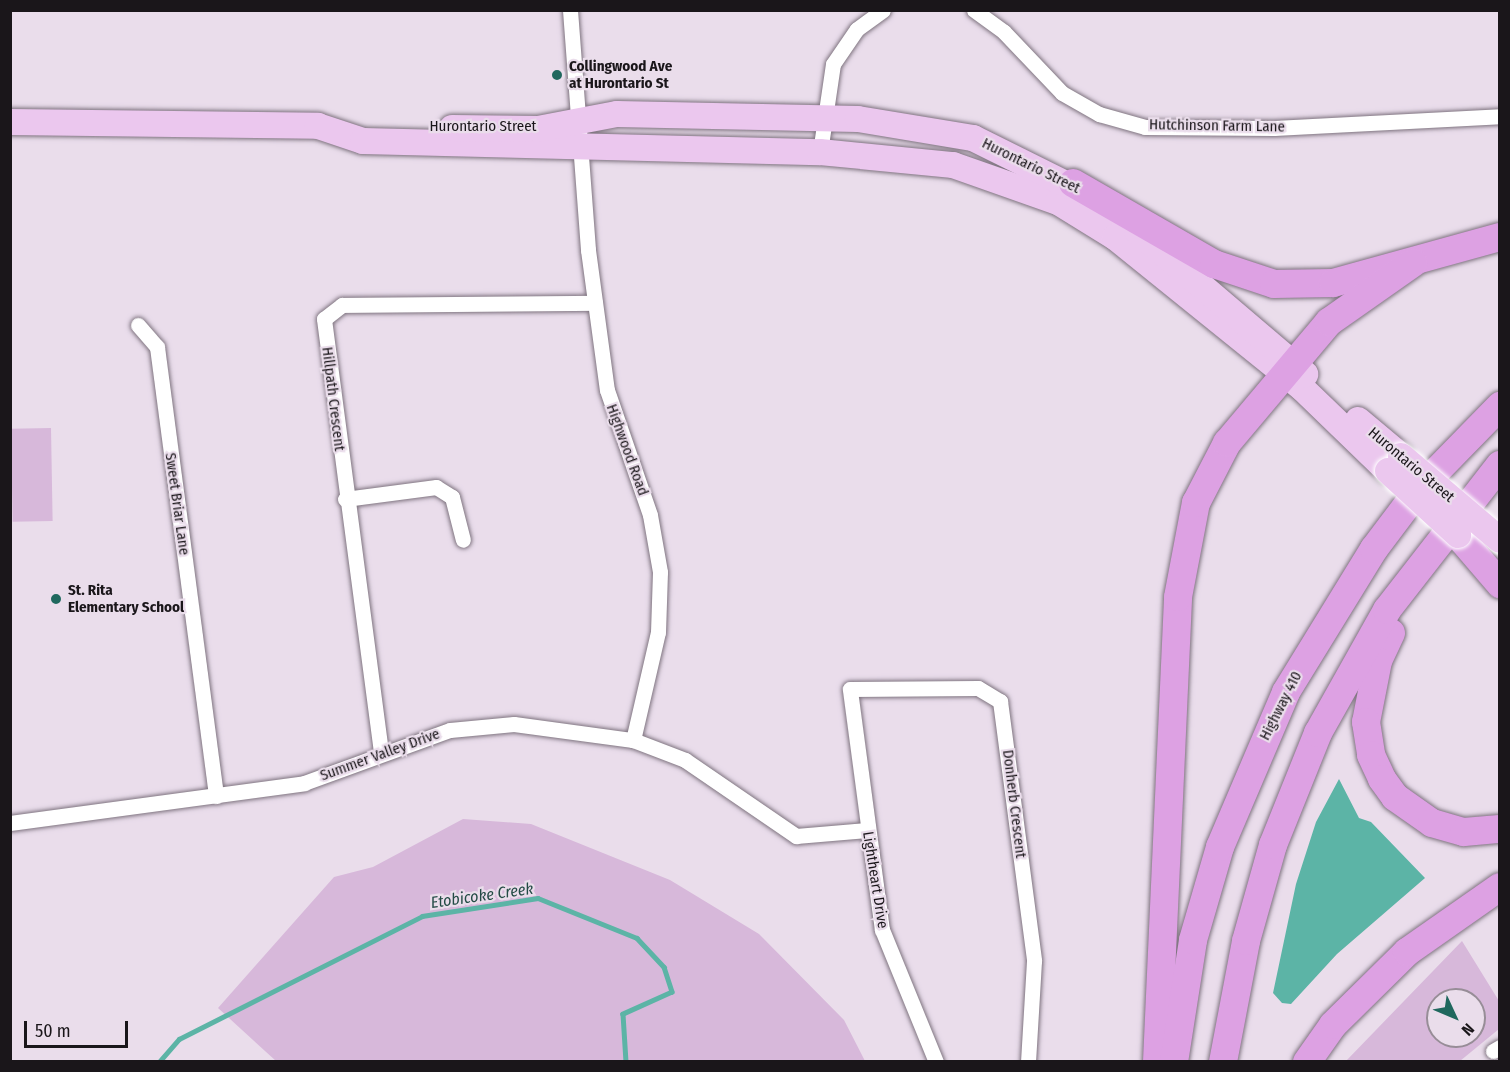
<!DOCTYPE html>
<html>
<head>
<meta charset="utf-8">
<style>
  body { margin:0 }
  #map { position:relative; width:1510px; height:1072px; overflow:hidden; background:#eaddeb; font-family:"Fira Sans Condensed",sans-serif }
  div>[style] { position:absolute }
  .green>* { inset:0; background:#d7b8da; transform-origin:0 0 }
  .water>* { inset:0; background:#5cb4a6 }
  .stream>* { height:4.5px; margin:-2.25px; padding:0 2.25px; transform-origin:2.25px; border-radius:2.25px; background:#5cb4a6 }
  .roads { filter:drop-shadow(0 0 2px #7f7480) drop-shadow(0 0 2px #7f7480) }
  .street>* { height:15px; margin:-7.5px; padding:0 7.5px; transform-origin:7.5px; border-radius:7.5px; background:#fff }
  .primary>* { height:26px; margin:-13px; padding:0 13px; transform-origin:13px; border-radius:13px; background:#ebc7ee }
  .highway>* { height:28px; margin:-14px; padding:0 14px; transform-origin:14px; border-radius:14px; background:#dda1e3 }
  .bridges { filter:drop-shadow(0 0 2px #fff) drop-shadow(0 0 2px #fff) }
  .primary-bridge>* { height:26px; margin:-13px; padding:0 13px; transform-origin:13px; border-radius:13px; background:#ebc7ee }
  .dots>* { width:16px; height:16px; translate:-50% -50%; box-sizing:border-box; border:3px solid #eaddeb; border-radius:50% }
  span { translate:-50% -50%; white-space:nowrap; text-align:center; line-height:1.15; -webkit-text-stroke:4.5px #eaddeb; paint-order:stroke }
  .poi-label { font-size:15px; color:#1a161a; font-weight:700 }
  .left { translate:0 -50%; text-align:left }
  .street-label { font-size:15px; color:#1a161a }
  .water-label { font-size:16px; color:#234b45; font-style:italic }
  .frame { position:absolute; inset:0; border:12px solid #1a161a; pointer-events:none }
  .north { position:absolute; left:1426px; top:988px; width:60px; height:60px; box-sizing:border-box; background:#eaddeb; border:2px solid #978d97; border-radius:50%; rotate:134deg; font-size:16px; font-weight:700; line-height:24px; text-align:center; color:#1a161a }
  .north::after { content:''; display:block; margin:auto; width:21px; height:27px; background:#20685e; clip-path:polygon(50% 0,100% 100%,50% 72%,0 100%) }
  .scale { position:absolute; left:24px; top:1021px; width:104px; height:27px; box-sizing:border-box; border:3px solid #1a161a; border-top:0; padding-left:8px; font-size:18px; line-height:21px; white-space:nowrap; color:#1a161a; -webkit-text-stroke:4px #eaddeb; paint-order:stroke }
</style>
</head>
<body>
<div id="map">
  <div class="green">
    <i style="left:51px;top:428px;width:93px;height:40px;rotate:89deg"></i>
    <i style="clip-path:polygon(463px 819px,531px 824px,670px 880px,759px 934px,844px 1020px,865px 1061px,276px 1061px,218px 1008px,334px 877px,373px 867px)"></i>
    <i style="clip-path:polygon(evenodd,1462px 941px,1499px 1001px,1499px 1029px,1460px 1061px,1346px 1061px,1462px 941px,1438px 1000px,1474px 1000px,1474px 1036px,1438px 1036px,1438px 1000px)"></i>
  </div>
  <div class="water">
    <i style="clip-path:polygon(1339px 779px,1359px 818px,1371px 822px,1425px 878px,1337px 954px,1291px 1004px,1282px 1003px,1273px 993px,1296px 884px,1316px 822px)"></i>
  </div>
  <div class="stream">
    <i style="left:159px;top:1062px;width:30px;rotate:-49deg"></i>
    <i style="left:179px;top:1039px;width:272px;rotate:-26.8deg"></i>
    <i style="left:422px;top:916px;width:117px;rotate:-8.8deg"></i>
    <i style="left:538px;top:898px;width:107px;rotate:22deg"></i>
    <i style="left:637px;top:938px;width:40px;rotate:47deg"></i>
    <i style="left:664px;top:967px;width:26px;rotate:72deg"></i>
    <i style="left:672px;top:992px;width:54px;rotate:155.8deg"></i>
    <i style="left:623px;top:1014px;width:48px;rotate:86.4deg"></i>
  </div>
  <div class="roads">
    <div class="street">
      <i style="left:570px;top:10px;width:241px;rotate:85.7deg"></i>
      <i style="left:588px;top:250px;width:141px;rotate:82.3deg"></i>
      <i style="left:607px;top:390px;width:132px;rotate:71deg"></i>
      <i style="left:650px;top:515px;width:58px;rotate:80deg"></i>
      <i style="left:660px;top:572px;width:60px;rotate:91.9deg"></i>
      <i style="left:658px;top:632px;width:111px;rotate:103deg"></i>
      <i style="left:974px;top:10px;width:37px;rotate:36deg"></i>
      <i style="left:1004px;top:32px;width:84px;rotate:46.4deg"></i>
      <i style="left:1062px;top:93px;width:43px;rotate:29.6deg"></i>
      <i style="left:1099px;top:114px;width:48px;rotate:15.8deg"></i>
      <i style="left:1145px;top:127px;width:129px;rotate:0.4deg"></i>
      <i style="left:1274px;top:128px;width:226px;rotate:-3deg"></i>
      <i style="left:820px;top:152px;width:89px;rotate:-81.6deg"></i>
      <i style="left:833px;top:64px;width:42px;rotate:-55.6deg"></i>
      <i style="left:857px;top:29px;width:32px;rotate:-36deg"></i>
      <i style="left:138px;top:325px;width:29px;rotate:49deg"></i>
      <i style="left:157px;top:347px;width:453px;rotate:82.5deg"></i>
      <i style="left:345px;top:499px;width:92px;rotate:-7.5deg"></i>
      <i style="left:436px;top:487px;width:19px;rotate:32deg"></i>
      <i style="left:452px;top:497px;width:44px;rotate:75.7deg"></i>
      <i style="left:381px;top:752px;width:437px;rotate:-97.5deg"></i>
      <i style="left:324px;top:319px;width:23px;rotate:-38deg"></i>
      <i style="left:342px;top:305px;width:253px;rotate:-0.5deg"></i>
      <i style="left:10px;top:823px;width:297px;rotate:-7.7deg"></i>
      <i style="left:304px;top:783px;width:155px;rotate:-20deg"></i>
      <i style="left:450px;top:730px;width:64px;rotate:-5.4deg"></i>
      <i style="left:514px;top:724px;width:120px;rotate:7.7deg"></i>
      <i style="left:633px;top:740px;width:56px;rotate:21deg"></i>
      <i style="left:685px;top:760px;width:135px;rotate:34.4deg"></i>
      <i style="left:796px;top:836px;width:71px;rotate:-4.8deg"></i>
      <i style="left:1493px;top:1051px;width:8px;rotate:-30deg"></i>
      <i style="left:936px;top:1062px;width:143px;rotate:-112.2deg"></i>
      <i style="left:882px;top:930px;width:243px;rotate:-97.6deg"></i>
      <i style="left:850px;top:689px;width:128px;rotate:-0.4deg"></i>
      <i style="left:978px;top:688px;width:26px;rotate:31deg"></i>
      <i style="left:1000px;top:701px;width:262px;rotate:82.5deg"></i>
      <i style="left:1034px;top:961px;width:101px;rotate:93.4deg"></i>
    </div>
    <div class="primary">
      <i style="left:10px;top:122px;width:308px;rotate:0.7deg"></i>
      <i style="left:318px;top:126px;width:47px;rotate:18.4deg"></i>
      <i style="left:363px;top:141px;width:457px;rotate:1.4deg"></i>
      <i style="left:820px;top:152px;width:134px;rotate:5.6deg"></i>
      <i style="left:953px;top:165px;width:111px;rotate:19.4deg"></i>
      <i style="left:1058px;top:202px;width:67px;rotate:31.6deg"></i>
      <i style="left:1115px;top:237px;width:240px;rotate:38.9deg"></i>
      <i style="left:1302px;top:388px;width:120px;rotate:44deg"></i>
      <i style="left:452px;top:128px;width:86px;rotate:0.7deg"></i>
      <i style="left:538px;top:129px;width:80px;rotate:-10.8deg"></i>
      <i style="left:617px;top:114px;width:241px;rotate:1.2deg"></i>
      <i style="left:858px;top:119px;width:117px;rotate:9.4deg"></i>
      <i style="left:973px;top:138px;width:128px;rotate:26.4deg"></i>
      <i style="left:1137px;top:231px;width:221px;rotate:40.4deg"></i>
      <i style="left:1358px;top:420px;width:56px;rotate:39.9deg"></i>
    </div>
    <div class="highway">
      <i style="left:1073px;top:183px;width:163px;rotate:29.9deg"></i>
      <i style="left:1214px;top:264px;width:63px;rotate:18.4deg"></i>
      <i style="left:1274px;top:284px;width:59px;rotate:-1deg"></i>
      <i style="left:1333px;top:283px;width:173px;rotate:-15.4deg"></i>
      <i style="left:1458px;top:535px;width:65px;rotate:49.4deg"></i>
      <i style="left:1391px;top:633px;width:31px;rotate:115deg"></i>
      <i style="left:1378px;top:661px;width:62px;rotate:101.1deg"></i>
      <i style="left:1366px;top:722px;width:33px;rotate:81deg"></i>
      <i style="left:1371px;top:755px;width:26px;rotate:65deg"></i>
      <i style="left:1382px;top:779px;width:22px;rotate:54deg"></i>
      <i style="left:1395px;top:797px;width:45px;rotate:35.1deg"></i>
      <i style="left:1432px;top:823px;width:33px;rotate:16deg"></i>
      <i style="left:1464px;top:832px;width:36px;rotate:-5deg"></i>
      <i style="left:1157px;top:1062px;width:465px;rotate:-87.4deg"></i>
      <i style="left:1178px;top:597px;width:96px;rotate:-79.2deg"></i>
      <i style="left:1196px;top:503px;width:68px;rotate:-62.7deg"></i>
      <i style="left:1227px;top:443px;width:158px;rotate:-49.9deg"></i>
      <i style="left:1329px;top:322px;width:103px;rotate:-35.1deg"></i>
      <i style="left:1174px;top:1062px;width:123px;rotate:-81.1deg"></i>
      <i style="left:1193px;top:940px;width:97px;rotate:-73.8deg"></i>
      <i style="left:1220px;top:847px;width:168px;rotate:-66.9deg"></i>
      <i style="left:1286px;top:692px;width:168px;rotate:-58.4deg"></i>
      <i style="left:1374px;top:549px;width:76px;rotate:-53deg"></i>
      <i style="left:1420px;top:488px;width:115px;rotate:-45.7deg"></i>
      <i style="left:1223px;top:1062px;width:123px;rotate:-79.2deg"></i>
      <i style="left:1246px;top:941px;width:100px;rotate:-74.3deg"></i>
      <i style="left:1273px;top:845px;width:121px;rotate:-68.1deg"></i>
      <i style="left:1318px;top:733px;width:141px;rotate:-60.7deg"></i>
      <i style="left:1387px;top:610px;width:184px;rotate:-52.1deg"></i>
      <i style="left:1307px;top:1062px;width:45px;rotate:-54.9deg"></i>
      <i style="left:1333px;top:1025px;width:104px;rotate:-44.6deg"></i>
      <i style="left:1407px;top:952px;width:113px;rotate:-35deg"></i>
    </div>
  </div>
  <div class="bridges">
    <div class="primary-bridge">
      <i style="left:1401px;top:456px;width:130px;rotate:40.3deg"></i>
      <i style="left:1388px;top:471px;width:95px;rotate:42.4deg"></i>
    </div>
  </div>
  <div class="dots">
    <i style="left:557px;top:75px;background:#20685e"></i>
    <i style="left:56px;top:599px;background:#20685e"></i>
  </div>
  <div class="poi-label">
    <span class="left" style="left:569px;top:75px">Collingwood Ave<br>at Hurontario St</span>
    <span class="left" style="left:68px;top:599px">St. Rita<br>Elementary School</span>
  </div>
  <div class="street-label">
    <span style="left:1217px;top:126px;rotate:1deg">Hutchinson Farm Lane</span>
    <span style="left:483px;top:127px">Hurontario Street</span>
    <span style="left:1031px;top:166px;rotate:26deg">Hurontario Street</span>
    <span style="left:333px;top:399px;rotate:83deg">Hillpath Crescent</span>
    <span style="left:627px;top:450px;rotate:70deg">Highwood Road</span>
    <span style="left:1411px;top:465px;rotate:40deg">Hurontario Street</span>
    <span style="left:177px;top:504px;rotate:82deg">Sweet Briar Lane</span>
    <span style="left:1281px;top:706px;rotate:-63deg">Highway 410</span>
    <span style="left:380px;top:755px;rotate:-20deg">Summer Valley Drive</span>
    <span style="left:1014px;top:804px;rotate:83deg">Donherb Crescent</span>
    <span style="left:875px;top:880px;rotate:81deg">Lightheart Drive</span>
  </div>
  <div class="water-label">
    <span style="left:482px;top:896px;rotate:-8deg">Etobicoke Creek</span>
  </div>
  <div class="frame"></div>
  <div class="north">N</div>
  <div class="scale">50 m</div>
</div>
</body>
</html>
